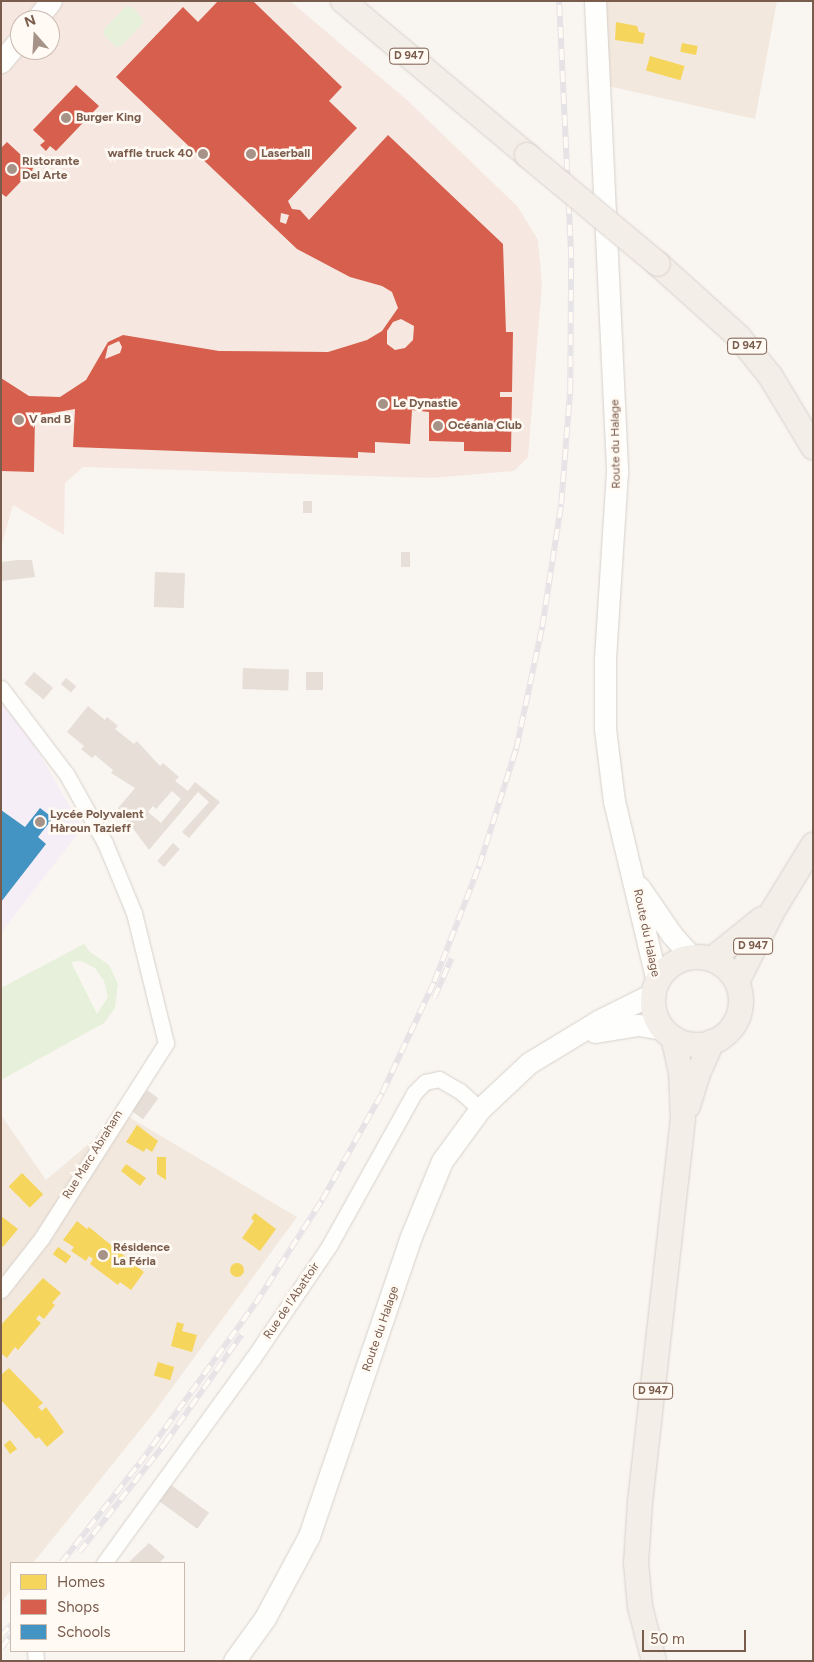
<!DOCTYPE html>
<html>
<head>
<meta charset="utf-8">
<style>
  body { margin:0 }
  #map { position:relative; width:814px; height:1662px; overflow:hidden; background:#f9f5f0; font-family:Figtree,sans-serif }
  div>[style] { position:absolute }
  .residential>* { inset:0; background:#f2e8de }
  .commercial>* { inset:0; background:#f6e8e1 }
  .education>* { inset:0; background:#f6eef6 }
  .green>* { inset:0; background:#e7f0db }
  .homes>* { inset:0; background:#f6d55c; transform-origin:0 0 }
  .round { border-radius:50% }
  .shops>* { inset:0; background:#d6604d }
  .schools>* { inset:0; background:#4393c3 }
  .building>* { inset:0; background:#e6ded7; transform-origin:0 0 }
  .roads { filter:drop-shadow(0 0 1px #d7d1cb) drop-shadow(0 0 1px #d7d1cb) }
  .minor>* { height:15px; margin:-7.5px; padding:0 7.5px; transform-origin:7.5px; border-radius:7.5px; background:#fefefd }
  .secondary>* { height:21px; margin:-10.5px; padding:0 10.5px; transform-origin:10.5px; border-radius:10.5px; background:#fefefd }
  .primary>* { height:24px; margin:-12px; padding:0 12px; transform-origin:12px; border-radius:12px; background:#f3eee8 }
  .primary>.ring { margin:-12px; padding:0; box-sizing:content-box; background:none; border:24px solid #f3eee8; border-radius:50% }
  .rail>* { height:5.5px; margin-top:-2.75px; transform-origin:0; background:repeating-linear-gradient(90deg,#fffaf3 0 11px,#e6e3e7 0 22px); box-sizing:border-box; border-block:1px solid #e6e3e7 }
  .bridges { filter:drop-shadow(0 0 1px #dad1cc) drop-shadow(0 0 1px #dad1cc) }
  .primary-bridge>* { height:24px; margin:-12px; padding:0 12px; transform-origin:12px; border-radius:12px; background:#f3eee8 }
  .dots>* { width:14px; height:14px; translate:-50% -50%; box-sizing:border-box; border:2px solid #fffaf3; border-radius:50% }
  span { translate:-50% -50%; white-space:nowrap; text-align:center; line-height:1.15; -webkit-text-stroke:5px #fffaf3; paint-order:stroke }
  .shield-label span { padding:1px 4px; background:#fffaf3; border:1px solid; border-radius:4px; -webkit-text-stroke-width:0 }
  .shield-label { font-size:11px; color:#7a5c4d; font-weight:700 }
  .poi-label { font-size:12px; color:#7a5c4d; font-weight:700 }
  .left { translate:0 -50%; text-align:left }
  .right { translate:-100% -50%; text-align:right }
  .street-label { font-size:12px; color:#7a5c4d }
  .frame { position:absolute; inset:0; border:2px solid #7a5c4d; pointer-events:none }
  .legend { position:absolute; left:10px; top:1562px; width:175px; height:90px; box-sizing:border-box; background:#fffaf3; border:1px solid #cabbb1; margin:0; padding:6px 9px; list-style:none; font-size:15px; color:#7a5c4d }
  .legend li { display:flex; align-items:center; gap:10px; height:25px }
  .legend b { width:25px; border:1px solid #cabbb1 }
  .north { position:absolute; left:10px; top:10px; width:50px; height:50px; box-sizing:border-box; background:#fffaf3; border:1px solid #cabbb1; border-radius:50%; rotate:341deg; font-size:14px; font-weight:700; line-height:20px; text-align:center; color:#7a5c4d }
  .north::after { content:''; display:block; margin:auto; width:18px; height:22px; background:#a69286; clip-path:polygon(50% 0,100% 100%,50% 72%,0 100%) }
  .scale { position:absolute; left:642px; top:1630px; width:104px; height:22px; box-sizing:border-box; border:2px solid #7a5c4d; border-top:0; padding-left:6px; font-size:15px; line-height:18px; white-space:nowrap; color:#7a5c4d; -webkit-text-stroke:4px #fffaf3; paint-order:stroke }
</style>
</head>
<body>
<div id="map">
  <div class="residential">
    <i style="clip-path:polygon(604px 1px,777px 1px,755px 119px,608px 86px)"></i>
    <i style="clip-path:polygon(124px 1114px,297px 1217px,152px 1415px,33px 1563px,11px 1563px,11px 1590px,1px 1603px,1px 1115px,46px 1180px)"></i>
  </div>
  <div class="commercial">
    <i style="clip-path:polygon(evenodd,1px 1px,290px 1px,407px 100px,518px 207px,538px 240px,542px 284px,528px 457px,514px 471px,432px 478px,83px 467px,65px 483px,64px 535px,13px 505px,1px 547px,1px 1px,20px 20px,50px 20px,50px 50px,20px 50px,20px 20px)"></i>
  </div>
  <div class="education">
    <i style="clip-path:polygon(1px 703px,26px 730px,82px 828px,1px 933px)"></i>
  </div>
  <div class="green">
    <i style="clip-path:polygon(127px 5px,135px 9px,144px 22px,121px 46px,116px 47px,104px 35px,104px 29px)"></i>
    <i style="clip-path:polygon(evenodd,84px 944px,90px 952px,109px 965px,118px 984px,115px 1008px,104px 1023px,1px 1080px,1px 988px,84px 944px,81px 961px,95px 968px,104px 981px,108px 997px,97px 1014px,71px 962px,81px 961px)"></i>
  </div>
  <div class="homes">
    <i style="clip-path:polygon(616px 22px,637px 26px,639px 32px,645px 33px,643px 44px,615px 40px)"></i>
    <i style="left:682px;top:43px;width:16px;height:9px;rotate:11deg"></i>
    <i style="left:650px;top:56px;width:36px;height:15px;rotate:16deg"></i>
    <i style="clip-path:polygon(137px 1125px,158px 1141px,152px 1152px,146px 1148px,144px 1152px,126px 1142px)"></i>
    <i style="clip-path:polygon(157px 1157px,166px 1157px,166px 1180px,157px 1174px)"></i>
    <i style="clip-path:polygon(126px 1164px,146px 1178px,140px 1186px,121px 1171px)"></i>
    <i style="left:22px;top:1173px;width:30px;height:19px;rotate:45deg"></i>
    <i style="clip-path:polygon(255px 1213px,276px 1229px,260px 1251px,242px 1238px,254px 1221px,251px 1218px)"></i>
    <i style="clip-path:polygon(1px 1216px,18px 1229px,3px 1247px,1px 1245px)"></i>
    <i style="clip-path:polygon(77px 1221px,87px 1229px,89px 1227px,144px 1272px,131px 1290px,120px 1282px,118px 1285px,90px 1264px,93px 1259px,89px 1256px,86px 1261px,71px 1251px,74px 1247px,63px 1240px)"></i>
    <i style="left:58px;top:1247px;width:16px;height:9px;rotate:35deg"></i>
    <i class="round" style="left:230px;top:1263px;width:14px;height:14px"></i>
    <i style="clip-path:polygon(43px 1278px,61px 1293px,52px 1303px,55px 1305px,44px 1319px,39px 1315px,36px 1319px,41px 1323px,18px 1350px,15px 1347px,7px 1358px,1px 1353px,1px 1325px)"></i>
    <i style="clip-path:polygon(177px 1322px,184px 1324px,182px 1331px,197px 1335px,192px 1352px,171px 1346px)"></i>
    <i style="left:158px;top:1362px;width:17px;height:14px;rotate:17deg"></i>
    <i style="clip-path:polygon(9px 1368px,43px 1403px,38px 1407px,42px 1411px,46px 1407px,64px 1432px,47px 1447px,39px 1437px,36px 1439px,1px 1400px,1px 1375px)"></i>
    <i style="clip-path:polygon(10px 1440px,17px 1449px,10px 1454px,4px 1445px)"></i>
  </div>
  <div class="shops">
    <i style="clip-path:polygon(evenodd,218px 1px,253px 1px,342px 87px,329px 101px,357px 128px,288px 201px,292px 209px,300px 210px,309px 220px,388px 135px,503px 244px,506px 332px,513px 332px,512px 392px,500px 392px,500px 397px,512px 397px,511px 452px,464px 451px,464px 442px,429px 441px,429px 412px,412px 410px,410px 444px,375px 442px,375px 453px,358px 452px,358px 458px,73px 447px,75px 409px,35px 416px,34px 472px,1px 471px,1px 378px,29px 396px,60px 397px,86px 380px,108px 342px,123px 335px,219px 351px,328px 352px,367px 340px,382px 331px,398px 308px,392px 292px,382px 286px,350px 277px,297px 249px,116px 77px,183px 7px,198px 22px,218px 1px,281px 213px,289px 215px,286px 224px,280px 222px,281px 213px,218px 1px,401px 319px,414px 326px,413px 340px,405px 348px,395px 350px,387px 344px,387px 331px,393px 322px,401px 319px,218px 1px,119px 341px,122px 347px,120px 353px,105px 359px,108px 346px,119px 341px)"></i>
    <i style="clip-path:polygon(76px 85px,99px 106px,56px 151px,50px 146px,46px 151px,40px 145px,45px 141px,33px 130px)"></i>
    <i style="clip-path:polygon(7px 142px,34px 167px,32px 170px,37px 175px,34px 178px,29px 173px,6px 197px,1px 193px,1px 148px)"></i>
  </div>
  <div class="schools">
    <i style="clip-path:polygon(40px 808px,53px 818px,38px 837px,46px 844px,1px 902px,1px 810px,25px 827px)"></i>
  </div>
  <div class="building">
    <i style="left:303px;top:501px;width:9px;height:12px"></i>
    <i style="left:401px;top:552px;width:9px;height:15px"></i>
    <i style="clip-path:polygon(18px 560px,32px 560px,35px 577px,1px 581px,1px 562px)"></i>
    <i style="left:155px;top:572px;width:30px;height:35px;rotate:2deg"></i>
    <i style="left:243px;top:668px;width:46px;height:21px;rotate:2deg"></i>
    <i style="left:34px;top:672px;width:25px;height:15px;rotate:40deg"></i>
    <i style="left:306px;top:672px;width:17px;height:18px"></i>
    <i style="left:66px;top:678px;width:13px;height:8px;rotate:39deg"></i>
    <i style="clip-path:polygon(evenodd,88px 706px,105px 720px,107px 717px,118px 726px,115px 729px,134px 744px,137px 741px,160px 766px,163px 763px,179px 777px,175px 781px,188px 791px,195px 782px,220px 802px,189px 838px,182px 832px,209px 802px,198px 792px,149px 850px,118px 808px,135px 788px,111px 773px,113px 770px,95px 755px,92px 758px,81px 749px,84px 746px,67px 732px,88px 706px,172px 791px,181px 799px,161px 823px,148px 812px,153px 806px,156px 809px,172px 791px)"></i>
    <i style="left:173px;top:843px;width:9px;height:24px;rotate:41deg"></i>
    <i style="left:147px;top:1090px;width:14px;height:26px;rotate:36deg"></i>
    <i style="left:171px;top:1485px;width:47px;height:20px;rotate:36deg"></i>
    <i style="clip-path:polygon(149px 1543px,165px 1557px,159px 1563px,128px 1563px)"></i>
  </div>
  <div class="roads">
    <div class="minor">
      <i style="left:1px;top:688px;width:109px;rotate:52.8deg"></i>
      <i style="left:67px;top:775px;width:78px;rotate:60.8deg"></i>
      <i style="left:105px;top:843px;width:76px;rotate:67.5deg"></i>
      <i style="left:134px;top:913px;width:134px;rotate:76.2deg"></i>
      <i style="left:166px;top:1043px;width:232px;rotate:122.5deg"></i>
      <i style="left:41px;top:1239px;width:65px;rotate:128.1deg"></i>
      <i style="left:104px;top:1563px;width:253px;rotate:-54deg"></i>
      <i style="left:253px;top:1358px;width:135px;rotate:-55.8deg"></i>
      <i style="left:329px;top:1246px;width:175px;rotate:-60.9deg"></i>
      <i style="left:414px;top:1093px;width:16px;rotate:-45deg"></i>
      <i style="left:425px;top:1082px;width:14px;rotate:-12deg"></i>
      <i style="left:439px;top:1079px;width:24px;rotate:30deg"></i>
      <i style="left:460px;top:1091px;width:27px;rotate:42deg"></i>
      <i style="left:35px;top:1651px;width:10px;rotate:84deg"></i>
    </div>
    <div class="secondary">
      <i style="left:595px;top:1px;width:472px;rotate:87.3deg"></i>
      <i style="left:617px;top:472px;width:186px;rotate:93.7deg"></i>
      <i style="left:605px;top:658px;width:71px;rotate:90deg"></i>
      <i style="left:605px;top:729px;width:73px;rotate:82.9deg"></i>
      <i style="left:614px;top:801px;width:186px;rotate:76.6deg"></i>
      <i style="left:36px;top:20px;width:24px;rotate:-52deg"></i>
      <i style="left:1px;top:62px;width:30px;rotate:-50deg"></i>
      <i style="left:639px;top:887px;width:58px;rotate:55.5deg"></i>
      <i style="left:672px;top:935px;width:30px;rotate:48deg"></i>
      <i style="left:595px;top:1032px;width:44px;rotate:-9.2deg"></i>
      <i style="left:638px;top:1025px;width:25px;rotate:9deg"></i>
      <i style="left:234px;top:1661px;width:53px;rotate:-54.2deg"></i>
      <i style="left:265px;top:1618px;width:93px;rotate:-61.8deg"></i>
      <i style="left:309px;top:1536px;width:314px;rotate:-71.2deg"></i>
      <i style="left:410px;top:1239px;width:84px;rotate:-67.7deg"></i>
      <i style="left:442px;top:1161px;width:64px;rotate:-53.8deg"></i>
      <i style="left:480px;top:1109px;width:67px;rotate:-43.2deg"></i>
      <i style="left:529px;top:1063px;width:81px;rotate:-31.3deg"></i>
      <i style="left:598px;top:1021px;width:63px;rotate:-26.6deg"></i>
    </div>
    <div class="primary">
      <i style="left:343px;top:1px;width:240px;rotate:39.9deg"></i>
      <i style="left:658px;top:264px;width:109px;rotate:42deg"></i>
      <i style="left:739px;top:337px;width:51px;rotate:51.3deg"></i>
      <i style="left:771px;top:377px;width:82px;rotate:59deg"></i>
      <i class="ring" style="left:653px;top:957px;width:64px;height:64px"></i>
      <i style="left:712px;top:959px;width:64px;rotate:-38.7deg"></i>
      <i style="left:737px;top:982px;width:78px;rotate:-63.4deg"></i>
      <i style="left:772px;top:912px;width:79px;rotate:-58.5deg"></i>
      <i style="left:688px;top:1106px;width:37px;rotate:-73deg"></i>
      <i style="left:699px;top:1071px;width:32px;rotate:-66deg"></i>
      <i style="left:654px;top:1661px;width:56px;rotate:-104.5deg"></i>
      <i style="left:640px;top:1607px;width:44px;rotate:-95.2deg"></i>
      <i style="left:636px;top:1563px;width:61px;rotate:-86.2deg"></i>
      <i style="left:640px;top:1502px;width:385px;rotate:-83.6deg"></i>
      <i style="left:683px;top:1119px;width:47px;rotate:-92.4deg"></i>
      <i style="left:681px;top:1072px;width:35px;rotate:-103deg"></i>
    </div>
  </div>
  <div class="rail">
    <i style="left:434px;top:998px;width:43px;rotate:-66.4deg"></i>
    <i style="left:79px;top:1552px;width:139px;rotate:-51.7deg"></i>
    <i style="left:165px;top:1443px;width:133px;rotate:-54.8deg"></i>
    <i style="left:61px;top:1563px;width:126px;rotate:-51.8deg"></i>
    <i style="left:139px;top:1464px;width:198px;rotate:-54.1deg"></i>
    <i style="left:255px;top:1304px;width:124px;rotate:-57.2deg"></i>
    <i style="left:322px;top:1200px;width:123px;rotate:-60.7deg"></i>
    <i style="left:382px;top:1093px;width:123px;rotate:-64.9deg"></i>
    <i style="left:434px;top:982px;width:124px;rotate:-68.8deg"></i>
    <i style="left:479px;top:866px;width:123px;rotate:-72.5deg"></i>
    <i style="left:516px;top:749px;width:125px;rotate:-78deg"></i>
    <i style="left:542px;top:627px;width:124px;rotate:-81.2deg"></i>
    <i style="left:561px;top:504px;width:115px;rotate:-85.5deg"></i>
    <i style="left:570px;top:389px;width:131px;rotate:-89.6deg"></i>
    <i style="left:571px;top:258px;width:257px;rotate:-92.7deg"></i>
    <i style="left:1px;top:1636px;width:15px;rotate:-48deg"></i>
    <i style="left:1px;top:1648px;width:16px;rotate:-52deg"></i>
  </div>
  <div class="bridges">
    <div class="primary-bridge">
      <i style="left:527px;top:155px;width:170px;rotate:39.8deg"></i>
    </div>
  </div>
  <div class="dots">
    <i style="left:66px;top:118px;background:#a69286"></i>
    <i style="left:203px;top:154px;background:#a69286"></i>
    <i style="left:251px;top:154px;background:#a69286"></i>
    <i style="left:12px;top:169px;background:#a69286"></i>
    <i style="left:383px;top:404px;background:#a69286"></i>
    <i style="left:19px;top:420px;background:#a69286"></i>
    <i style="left:438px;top:426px;background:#a69286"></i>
    <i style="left:40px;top:822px;background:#a69286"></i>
    <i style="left:103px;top:1255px;background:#a69286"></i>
  </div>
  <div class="shield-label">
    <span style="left:409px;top:56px">D 947</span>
    <span style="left:747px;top:346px">D 947</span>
    <span style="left:753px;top:946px">D 947</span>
    <span style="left:653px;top:1391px">D 947</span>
  </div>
  <div class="poi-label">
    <span class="left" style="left:76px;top:118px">Burger King</span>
    <span class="right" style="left:193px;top:154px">waffle truck 40</span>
    <span class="left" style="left:261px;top:154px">Laserball</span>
    <span class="left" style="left:22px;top:169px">Ristorante<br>Del Arte</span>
    <span class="left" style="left:393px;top:404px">Le Dynastie</span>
    <span class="left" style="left:29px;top:420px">V and B</span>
    <span class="left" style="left:448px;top:426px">Océania Club</span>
    <span class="left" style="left:50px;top:822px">Lycée Polyvalent<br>Hàroun Tazieff</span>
    <span class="left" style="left:113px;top:1255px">Résidence<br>La Féria</span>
  </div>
  <div class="street-label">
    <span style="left:616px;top:444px;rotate:-91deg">Route du Halage</span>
    <span style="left:646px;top:933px;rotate:78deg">Route du Halage</span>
    <span style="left:93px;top:1155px;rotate:-58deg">Rue Marc Abraham</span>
    <span style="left:292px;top:1301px;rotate:-56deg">Rue de l'Abattoir</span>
    <span style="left:381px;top:1329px;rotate:-71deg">Route du Halage</span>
  </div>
  <div class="frame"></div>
  <ul class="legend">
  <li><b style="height:14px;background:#f6d55c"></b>Homes</li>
  <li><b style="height:14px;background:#d6604d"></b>Shops</li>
  <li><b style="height:14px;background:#4393c3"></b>Schools</li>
  </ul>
  <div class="north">N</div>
  <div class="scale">50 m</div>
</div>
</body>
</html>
